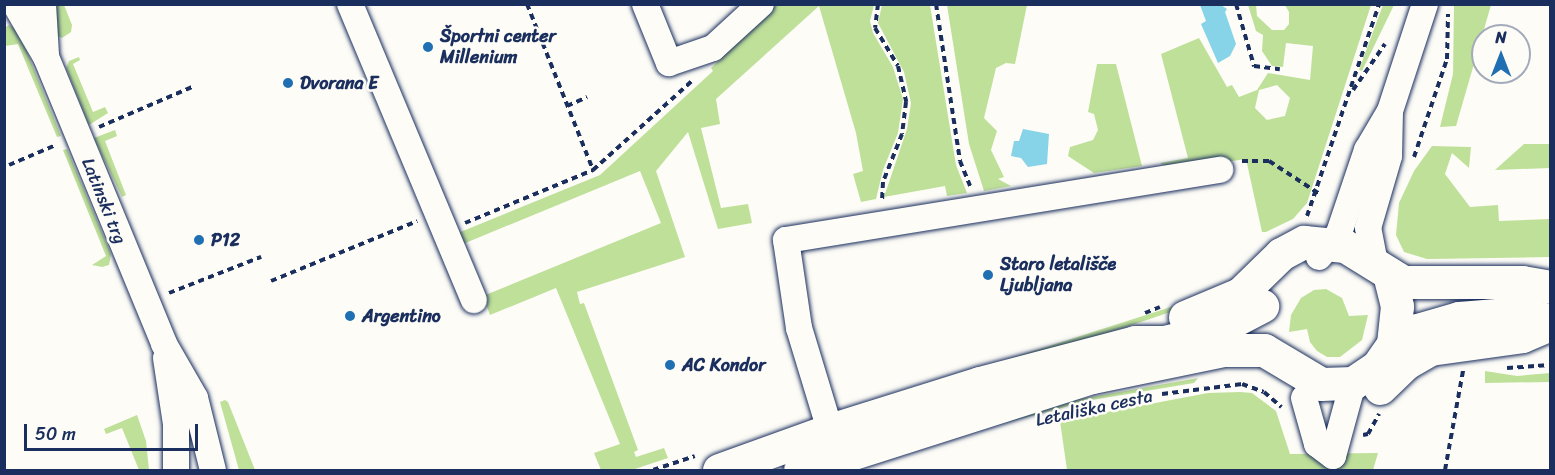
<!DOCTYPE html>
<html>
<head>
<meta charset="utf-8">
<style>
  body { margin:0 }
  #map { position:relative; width:1555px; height:475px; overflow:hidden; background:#fdfcf7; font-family:Sriracha,sans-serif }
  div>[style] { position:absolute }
  .green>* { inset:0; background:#bfe099 }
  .water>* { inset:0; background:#87d3e7 }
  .path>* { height:4px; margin-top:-2px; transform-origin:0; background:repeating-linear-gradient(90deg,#1b2f5e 0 6px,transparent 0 10.5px) }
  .roads { filter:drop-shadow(0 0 2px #1b2f5e) drop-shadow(0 0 2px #1b2f5e) }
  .minor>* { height:26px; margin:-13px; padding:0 13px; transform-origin:13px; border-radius:13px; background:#fdfcf7 }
  .major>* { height:33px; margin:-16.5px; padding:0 16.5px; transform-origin:16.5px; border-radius:16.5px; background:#fdfcf7 }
  .dots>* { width:16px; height:16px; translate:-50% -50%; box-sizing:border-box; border:3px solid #fdfcf7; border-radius:50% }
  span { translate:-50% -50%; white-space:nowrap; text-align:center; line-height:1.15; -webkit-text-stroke:5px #fdfcf7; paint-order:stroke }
  .poi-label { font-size:18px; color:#1b2f5e; font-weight:700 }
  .left { translate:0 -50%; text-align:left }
  .street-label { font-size:18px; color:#1b2f5e }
  .frame { position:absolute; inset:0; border:6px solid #1b2f5e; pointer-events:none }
  .north { position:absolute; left:1471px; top:24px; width:60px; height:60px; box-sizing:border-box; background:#fdfcf7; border:2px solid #a3aaba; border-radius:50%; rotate:0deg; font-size:16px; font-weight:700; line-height:24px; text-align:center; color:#1b2f5e }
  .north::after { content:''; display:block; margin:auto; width:21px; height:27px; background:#1f6fb2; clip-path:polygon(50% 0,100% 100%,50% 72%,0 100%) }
  .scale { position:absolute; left:24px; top:424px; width:174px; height:27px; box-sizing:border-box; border:3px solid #1b2f5e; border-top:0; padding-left:8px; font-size:18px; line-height:21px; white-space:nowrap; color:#1b2f5e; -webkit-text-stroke:4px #fdfcf7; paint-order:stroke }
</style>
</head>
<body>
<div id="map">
  <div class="green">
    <i style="clip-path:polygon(55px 5px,64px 5px,72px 25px,71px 32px,62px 38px,56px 35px)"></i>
    <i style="clip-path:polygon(776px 5px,874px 5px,870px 21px,873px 33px,893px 67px,903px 99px,898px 133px,883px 170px,876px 199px,861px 202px,853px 174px,863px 171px,856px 133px,819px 6px,716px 99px,720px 124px,701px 128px,721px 208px,748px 204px,752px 223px,718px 229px,688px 132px,656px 171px,685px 257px,577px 292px,580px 304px,584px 303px,638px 450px,634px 452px,636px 457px,664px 448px,668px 458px,632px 470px,601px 470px,594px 453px,620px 444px,556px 288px,490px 315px,483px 296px,661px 223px,640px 171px,463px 244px,458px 233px,600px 175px,713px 71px,711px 68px)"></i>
    <i style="clip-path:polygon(882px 5px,930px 5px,956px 165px,967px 193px,947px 196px,945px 186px,884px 197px,907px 129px,911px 103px,904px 72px,878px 23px)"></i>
    <i style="clip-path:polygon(947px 5px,1027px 5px,1015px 64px,1006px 63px,996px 68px,984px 118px,997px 131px,991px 150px,1004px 177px,998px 179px,1011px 186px,984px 191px,969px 144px)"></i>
    <i style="clip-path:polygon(evenodd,1248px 5px,1256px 5px,1257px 16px,1272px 30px,1284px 30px,1289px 24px,1289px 12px,1285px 5px,1371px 5px,1307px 203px,1293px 219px,1266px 232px,1262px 232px,1246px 159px,1171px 170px,1160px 163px,1188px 158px,1161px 54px,1199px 38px,1227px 87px,1232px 85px,1239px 97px,1257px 90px,1268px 73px,1310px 80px,1313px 46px,1286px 43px,1283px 67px,1272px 66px,1262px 51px,1263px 35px,1256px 31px,1248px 5px,1277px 85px,1290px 98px,1285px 116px,1267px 120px,1255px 108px,1259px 90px,1277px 85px)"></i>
    <i style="clip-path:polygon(1383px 5px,1394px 5px,1362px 71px,1359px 70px)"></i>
    <i style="clip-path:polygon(1454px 5px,1491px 5px,1456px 126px,1440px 127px,1453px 74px)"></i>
    <i style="clip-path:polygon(9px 25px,14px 28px,27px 52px,61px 136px,57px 137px,18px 44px,5px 46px,4px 28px)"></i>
    <i style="clip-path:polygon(79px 57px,80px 60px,73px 64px,93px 112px,105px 107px,108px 113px,89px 125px,66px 68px,69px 61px)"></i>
    <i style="clip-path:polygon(1097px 64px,1116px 64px,1142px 166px,1094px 173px,1068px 156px,1070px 147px,1093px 140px,1098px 130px,1094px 114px,1088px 112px)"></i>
    <i style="clip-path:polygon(115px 130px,117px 136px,105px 141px,126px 195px,122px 197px,94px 138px)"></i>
    <i style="clip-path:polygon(1524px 144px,1550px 144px,1550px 168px,1495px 170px)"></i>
    <i style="clip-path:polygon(1432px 146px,1471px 147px,1469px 168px,1452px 153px,1445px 174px,1470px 207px,1498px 205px,1499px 221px,1550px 219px,1550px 257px,1427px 259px,1404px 252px,1396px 235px,1399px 203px,1414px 171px)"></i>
    <i style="clip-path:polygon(67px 149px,111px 254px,109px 265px,102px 267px,92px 265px,106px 256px,63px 150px)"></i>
    <i style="clip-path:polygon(1326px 289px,1342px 298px,1349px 316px,1368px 315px,1362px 340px,1340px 357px,1327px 357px,1317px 351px,1310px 342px,1307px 329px,1289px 332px,1291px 315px,1301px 298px,1314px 290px)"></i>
    <i style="clip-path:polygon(1193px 300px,1194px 304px,1076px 344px,867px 404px)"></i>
    <i style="clip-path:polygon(1485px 371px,1517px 376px,1550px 373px,1550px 382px,1485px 383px)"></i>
    <i style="clip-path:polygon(1198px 378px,1194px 383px,1092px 400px,959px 435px,1058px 403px)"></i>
    <i style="clip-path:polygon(1240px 392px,1252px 393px,1276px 411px,1290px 454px,1378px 453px,1373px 470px,1067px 470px,1060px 421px,1208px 393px)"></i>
    <i style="clip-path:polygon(225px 400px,228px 402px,255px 470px,239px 470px,220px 402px)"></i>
    <i style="clip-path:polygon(137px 415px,146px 441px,149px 470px,139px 470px,122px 428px,106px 434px,104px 429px)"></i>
  </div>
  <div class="water">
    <i style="clip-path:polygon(1200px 5px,1221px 5px,1227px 9px,1225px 12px,1236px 44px,1230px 56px,1218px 63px,1201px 24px,1206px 21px)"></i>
    <i style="clip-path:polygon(1023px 129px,1049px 134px,1047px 164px,1028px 167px,1021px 158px,1011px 156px,1014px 141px,1019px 141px)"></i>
  </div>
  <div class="path">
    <i style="left:527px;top:4px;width:179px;rotate:68.3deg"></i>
    <i style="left:878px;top:4px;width:24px;rotate:97deg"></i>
    <i style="left:875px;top:28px;width:44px;rotate:58.8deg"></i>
    <i style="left:898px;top:66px;width:37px;rotate:77deg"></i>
    <i style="left:906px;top:102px;width:32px;rotate:97deg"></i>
    <i style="left:902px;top:134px;width:52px;rotate:111.6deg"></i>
    <i style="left:883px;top:182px;width:20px;rotate:93deg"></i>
    <i style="left:936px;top:4px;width:159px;rotate:81.3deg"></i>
    <i style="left:960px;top:161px;width:27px;rotate:68deg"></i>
    <i style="left:1236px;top:4px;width:65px;rotate:73.8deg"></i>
    <i style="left:1254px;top:66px;width:26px;rotate:7deg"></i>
    <i style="left:1353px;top:90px;width:56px;rotate:-55.2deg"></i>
    <i style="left:567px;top:106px;width:22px;rotate:-24deg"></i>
    <i style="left:99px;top:127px;width:101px;rotate:-23.3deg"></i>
    <i style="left:1414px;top:157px;width:103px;rotate:-71.4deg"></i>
    <i style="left:1447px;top:59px;width:45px;rotate:-88.7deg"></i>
    <i style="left:1242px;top:161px;width:27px"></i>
    <i style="left:1269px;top:161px;width:59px;rotate:33.1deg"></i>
    <i style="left:9px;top:165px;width:51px;rotate:-23.1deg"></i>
    <i style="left:1307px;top:216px;width:224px;rotate:-71.2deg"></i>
    <i style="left:465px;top:223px;width:139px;rotate:-22.5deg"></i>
    <i style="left:593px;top:170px;width:133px;rotate:-42deg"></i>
    <i style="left:271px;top:281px;width:158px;rotate:-22.3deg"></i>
    <i style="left:169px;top:293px;width:99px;rotate:-21.4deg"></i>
    <i style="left:1145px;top:313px;width:16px;rotate:-22deg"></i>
    <i style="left:1507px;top:368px;width:43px;rotate:-4deg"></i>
    <i style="left:1162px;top:394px;width:81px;rotate:-7.1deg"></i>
    <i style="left:1242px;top:384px;width:23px;rotate:20deg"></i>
    <i style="left:1264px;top:392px;width:23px;rotate:41deg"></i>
    <i style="left:1363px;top:435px;width:5px;rotate:-11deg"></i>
    <i style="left:1368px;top:434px;width:23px;rotate:-61deg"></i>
    <i style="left:653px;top:470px;width:44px;rotate:-18.4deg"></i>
    <i style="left:1445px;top:470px;width:101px;rotate:-79.7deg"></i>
  </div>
  <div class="roads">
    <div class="minor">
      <i style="left:15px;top:4px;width:61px;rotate:59.7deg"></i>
      <i style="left:46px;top:57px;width:310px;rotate:67.6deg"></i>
      <i style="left:164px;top:344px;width:62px;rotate:60.1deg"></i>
      <i style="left:195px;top:398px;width:74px;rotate:76deg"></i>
      <i style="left:43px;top:4px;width:50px;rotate:86.6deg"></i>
      <i style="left:350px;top:4px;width:321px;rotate:67.3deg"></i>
      <i style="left:645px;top:4px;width:64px;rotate:67.9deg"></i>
      <i style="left:669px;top:63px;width:46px;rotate:-18.8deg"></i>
      <i style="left:713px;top:48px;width:65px;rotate:-42.5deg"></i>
      <i style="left:1319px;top:257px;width:31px;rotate:-50deg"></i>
      <i style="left:1339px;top:233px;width:88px;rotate:-71.4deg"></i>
      <i style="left:1367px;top:150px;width:45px;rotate:-59.5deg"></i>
      <i style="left:1390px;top:111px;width:113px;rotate:-71.9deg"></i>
      <i style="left:1375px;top:263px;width:36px;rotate:-101deg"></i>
      <i style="left:1368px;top:228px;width:75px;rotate:-73.7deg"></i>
      <i style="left:1389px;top:156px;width:44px;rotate:-88.7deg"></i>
      <i style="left:166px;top:358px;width:67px;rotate:81.4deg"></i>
      <i style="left:176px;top:424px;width:46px;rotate:90deg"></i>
      <i style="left:1304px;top:398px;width:48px;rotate:74.2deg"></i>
      <i style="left:1317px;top:444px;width:20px;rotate:37deg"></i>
      <i style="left:830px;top:430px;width:107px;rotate:-106.9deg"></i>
      <i style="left:799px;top:328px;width:89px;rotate:-98.4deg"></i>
      <i style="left:786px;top:240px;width:440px;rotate:-9.2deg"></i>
      <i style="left:1333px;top:456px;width:76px;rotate:-74.7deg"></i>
    </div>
    <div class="major">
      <i style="left:1185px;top:317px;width:60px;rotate:-22.7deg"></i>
      <i style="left:1240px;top:294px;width:57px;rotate:-44.3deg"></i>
      <i style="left:1281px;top:254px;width:26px;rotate:-28deg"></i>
      <i style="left:1304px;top:242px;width:41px;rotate:5.6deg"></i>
      <i style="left:1345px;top:246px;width:68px;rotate:31.8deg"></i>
      <i style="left:1403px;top:282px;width:119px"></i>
      <i style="left:1522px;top:282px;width:28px;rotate:10deg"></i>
      <i style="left:1393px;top:344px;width:28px;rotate:-30deg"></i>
      <i style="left:1417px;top:330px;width:44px;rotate:-15.9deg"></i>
      <i style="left:1459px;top:318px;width:62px;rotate:-4.6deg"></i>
      <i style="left:1521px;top:313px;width:24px;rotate:15deg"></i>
      <i style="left:1380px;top:388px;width:36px;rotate:-44deg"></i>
      <i style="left:1406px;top:363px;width:28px;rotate:-30deg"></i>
      <i style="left:1430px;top:349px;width:93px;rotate:-8deg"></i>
      <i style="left:1522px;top:336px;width:30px;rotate:-23deg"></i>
      <i style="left:719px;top:470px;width:118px;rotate:-19.8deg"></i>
      <i style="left:830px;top:430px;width:157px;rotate:-17.4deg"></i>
      <i style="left:980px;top:383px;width:160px;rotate:-14.8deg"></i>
      <i style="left:1135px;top:342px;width:29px"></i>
      <i style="left:1164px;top:342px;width:56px;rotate:-13.5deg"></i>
      <i style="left:1218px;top:329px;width:50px;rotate:-27.6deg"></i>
      <i style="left:800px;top:470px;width:306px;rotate:-17.7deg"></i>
      <i style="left:1092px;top:377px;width:135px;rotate:-11.6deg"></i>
      <i style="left:1224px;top:350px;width:40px"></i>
      <i style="left:1264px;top:350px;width:66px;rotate:30.8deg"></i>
      <i style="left:1321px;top:384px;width:32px;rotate:-2deg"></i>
      <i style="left:1353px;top:383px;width:29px;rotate:-34deg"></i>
      <i style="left:1377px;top:367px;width:28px;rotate:-55deg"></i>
      <i style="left:1393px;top:344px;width:38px;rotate:-84deg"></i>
      <i style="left:1397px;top:306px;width:33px;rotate:-104deg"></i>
    </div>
  </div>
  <div class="dots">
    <i style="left:428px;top:47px;background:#1f6fb2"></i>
    <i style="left:288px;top:83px;background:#1f6fb2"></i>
    <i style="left:199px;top:240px;background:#1f6fb2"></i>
    <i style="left:988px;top:275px;background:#1f6fb2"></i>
    <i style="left:350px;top:316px;background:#1f6fb2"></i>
    <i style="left:670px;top:365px;background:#1f6fb2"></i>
  </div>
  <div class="poi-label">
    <span class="left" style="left:440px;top:47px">Športni center<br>Millenium</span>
    <span class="left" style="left:300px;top:83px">Dvorana E</span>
    <span class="left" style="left:211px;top:240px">P12</span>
    <span class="left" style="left:1000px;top:275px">Staro letališče<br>Ljubljana</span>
    <span class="left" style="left:362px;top:316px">Argentino</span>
    <span class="left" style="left:682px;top:365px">AC Kondor</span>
  </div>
  <div class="street-label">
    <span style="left:104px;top:201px;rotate:68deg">Latinski trg</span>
    <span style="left:1094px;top:408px;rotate:-12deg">Letališka cesta</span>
  </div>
  <div class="frame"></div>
  <div class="north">N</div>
  <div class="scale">50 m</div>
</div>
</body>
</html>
